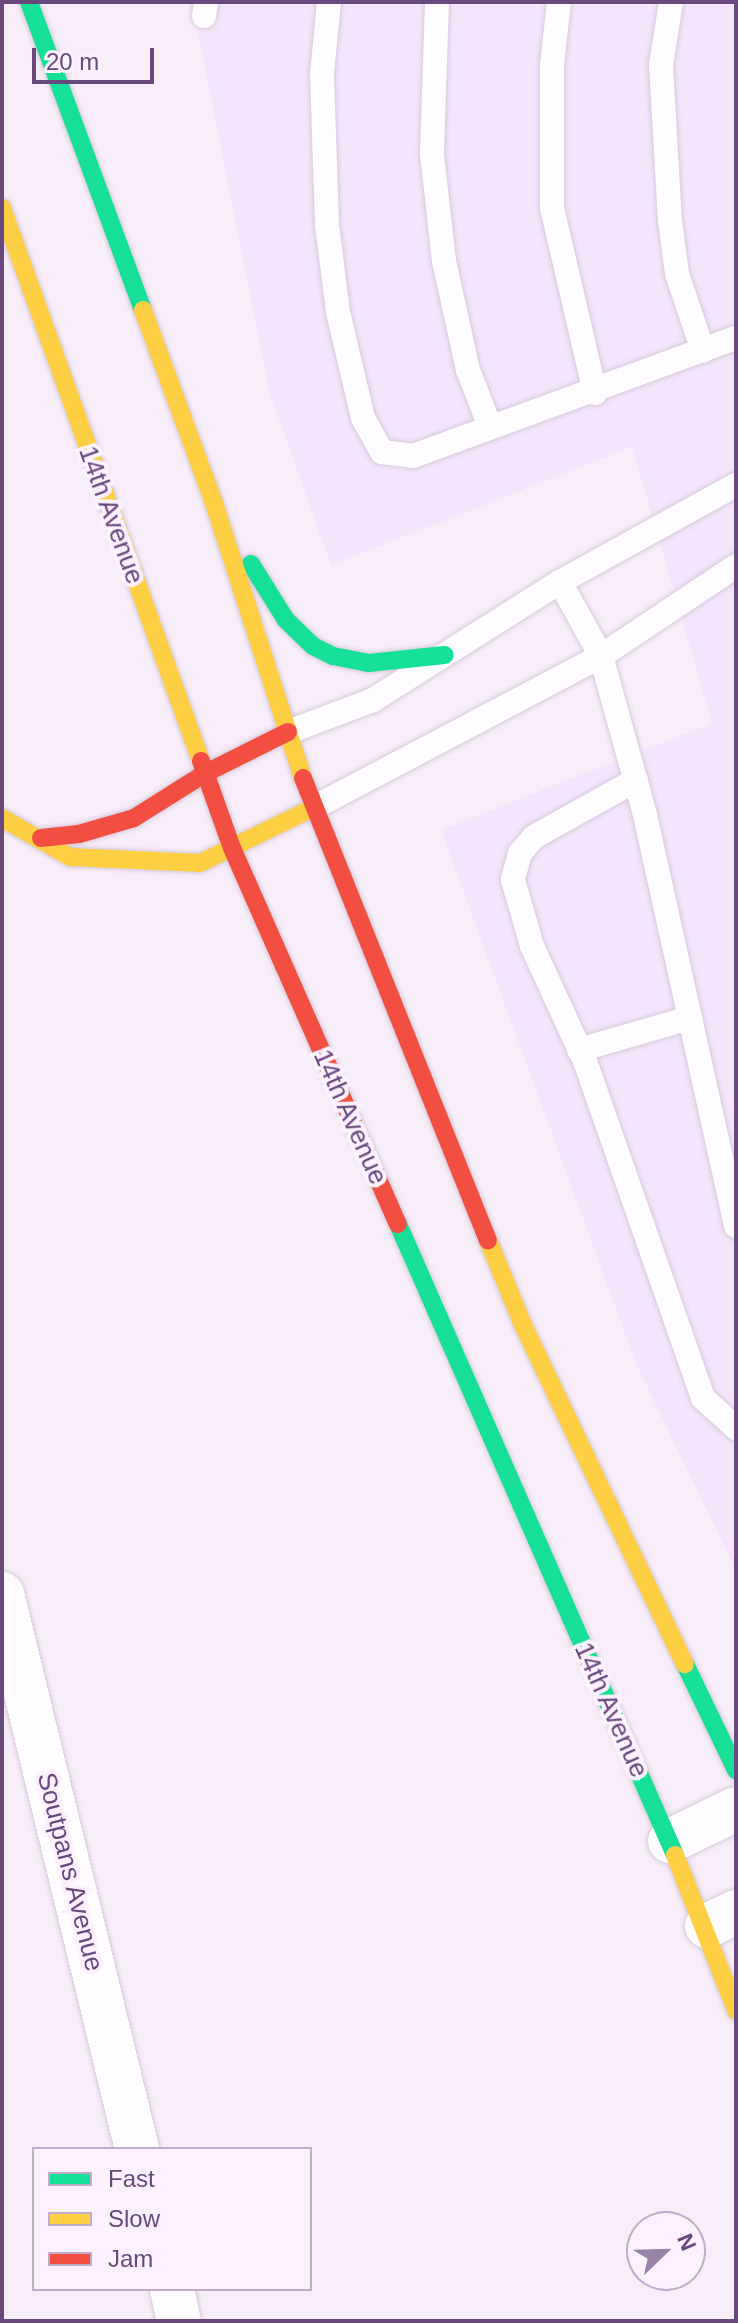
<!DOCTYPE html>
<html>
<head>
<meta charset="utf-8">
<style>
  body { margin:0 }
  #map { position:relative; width:738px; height:2323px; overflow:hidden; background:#f8eef9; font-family:Helvetica,sans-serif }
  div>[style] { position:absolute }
  .commercial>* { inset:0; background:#f4e4fc }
  .roads { filter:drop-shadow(0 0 2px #d5cad9) drop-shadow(0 0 2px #d5cad9) }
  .lane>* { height:24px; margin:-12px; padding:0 12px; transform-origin:12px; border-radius:12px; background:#fefcfe }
  .street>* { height:44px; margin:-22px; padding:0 22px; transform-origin:22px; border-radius:22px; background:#fefcfe }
  .fast>* { height:18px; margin:-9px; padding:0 9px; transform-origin:9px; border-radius:9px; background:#16e098 }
  .slow>* { height:18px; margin:-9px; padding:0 9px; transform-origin:9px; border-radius:9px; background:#ffcf43 }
  .jam>* { height:18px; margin:-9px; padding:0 9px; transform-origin:9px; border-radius:9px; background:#f24e42 }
  span { translate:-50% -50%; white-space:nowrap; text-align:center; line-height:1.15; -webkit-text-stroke:8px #fdf1ff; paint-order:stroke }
  .street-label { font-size:26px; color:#68487d }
  .frame { position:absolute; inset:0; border:4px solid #68487d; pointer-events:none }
  .legend { position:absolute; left:32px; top:2147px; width:280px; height:144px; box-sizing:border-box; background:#fdf1ff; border:2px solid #c1adcb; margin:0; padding:10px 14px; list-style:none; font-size:24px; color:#68487d }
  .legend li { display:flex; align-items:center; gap:16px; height:40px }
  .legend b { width:40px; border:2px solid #c1adcb }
  .north { position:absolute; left:626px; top:2211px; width:80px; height:80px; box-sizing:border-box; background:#fdf1ff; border:2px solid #c1adcb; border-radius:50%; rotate:67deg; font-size:22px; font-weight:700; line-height:32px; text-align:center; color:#68487d }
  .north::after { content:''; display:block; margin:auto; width:28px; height:36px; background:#9a82a8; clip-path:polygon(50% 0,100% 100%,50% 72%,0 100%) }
  .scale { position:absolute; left:32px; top:48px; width:122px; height:36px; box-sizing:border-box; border:4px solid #68487d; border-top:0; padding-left:10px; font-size:24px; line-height:28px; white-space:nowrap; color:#68487d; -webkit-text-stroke:6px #fdf1ff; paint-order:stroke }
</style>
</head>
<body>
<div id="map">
  <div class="commercial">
    <i style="clip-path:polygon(192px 2px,736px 2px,736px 1570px,637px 1366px,441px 830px,712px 723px,632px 447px,331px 565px,269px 391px)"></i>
  </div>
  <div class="roads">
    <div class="lane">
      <i style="left:329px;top:2px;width:72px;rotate:95.6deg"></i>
      <i style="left:322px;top:74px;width:151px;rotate:88.1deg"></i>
      <i style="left:327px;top:225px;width:88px;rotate:82.8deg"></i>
      <i style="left:338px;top:312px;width:109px;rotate:76.7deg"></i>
      <i style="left:363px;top:418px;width:39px;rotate:61deg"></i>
      <i style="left:382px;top:452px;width:31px;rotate:7deg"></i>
      <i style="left:413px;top:456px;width:344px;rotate:-20.1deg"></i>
      <i style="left:437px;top:2px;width:152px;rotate:91.9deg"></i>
      <i style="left:432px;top:154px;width:108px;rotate:83.6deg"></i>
      <i style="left:444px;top:261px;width:112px;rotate:77.6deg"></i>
      <i style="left:468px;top:370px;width:58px;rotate:68.7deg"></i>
      <i style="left:559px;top:2px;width:62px;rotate:96.4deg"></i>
      <i style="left:552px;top:64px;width:144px;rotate:90deg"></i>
      <i style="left:552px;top:208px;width:190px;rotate:76.9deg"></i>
      <i style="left:671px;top:2px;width:64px;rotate:99deg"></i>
      <i style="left:661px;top:65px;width:155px;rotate:86.7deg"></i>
      <i style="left:670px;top:220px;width:54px;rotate:82.6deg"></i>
      <i style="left:677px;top:274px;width:81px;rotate:71.3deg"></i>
      <i style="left:204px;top:16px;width:14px;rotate:-82deg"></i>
      <i style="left:560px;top:582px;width:85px;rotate:61deg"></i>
      <i style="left:601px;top:656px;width:165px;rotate:74.5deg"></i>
      <i style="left:645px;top:815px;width:421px;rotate:77.5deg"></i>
      <i style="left:288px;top:732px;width:91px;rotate:-20.6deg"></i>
      <i style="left:373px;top:700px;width:221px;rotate:-32.3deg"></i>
      <i style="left:560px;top:582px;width:201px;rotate:-28.9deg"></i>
      <i style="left:636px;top:780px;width:117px;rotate:150.8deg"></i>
      <i style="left:534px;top:837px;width:21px;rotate:131deg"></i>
      <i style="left:520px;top:853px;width:28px;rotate:105deg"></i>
      <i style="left:513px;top:880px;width:69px;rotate:73.9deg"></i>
      <i style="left:532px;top:946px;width:127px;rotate:65.3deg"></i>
      <i style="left:585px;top:1061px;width:357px;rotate:70.7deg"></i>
      <i style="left:703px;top:1398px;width:45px;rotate:42.3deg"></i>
      <i style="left:313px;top:808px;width:326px;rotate:-27.8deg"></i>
      <i style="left:601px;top:656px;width:162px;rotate:-33.7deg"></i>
      <i style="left:579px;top:1050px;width:116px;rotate:-16.1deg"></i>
    </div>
    <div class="street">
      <i style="left:2px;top:1594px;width:571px;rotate:76.33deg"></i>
      <i style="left:670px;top:1841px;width:73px;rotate:-25.9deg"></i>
      <i style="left:707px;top:1926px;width:32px;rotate:-26deg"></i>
      <i style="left:172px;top:2289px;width:33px;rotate:78deg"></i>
    </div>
    <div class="fast">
      <i style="left:29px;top:2px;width:328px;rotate:69.7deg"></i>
      <i style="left:251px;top:564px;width:66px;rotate:58deg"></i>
      <i style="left:286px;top:620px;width:37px;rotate:44deg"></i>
      <i style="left:313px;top:646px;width:22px;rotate:27deg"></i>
      <i style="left:333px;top:656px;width:37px;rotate:11deg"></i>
      <i style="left:369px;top:663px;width:76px;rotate:-6deg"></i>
      <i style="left:398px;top:1224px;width:689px;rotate:66.3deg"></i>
      <i style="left:685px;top:1664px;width:118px;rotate:64.3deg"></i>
    </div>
    <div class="slow">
      <i style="left:2px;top:208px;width:588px;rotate:70.21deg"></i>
      <i style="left:143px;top:310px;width:206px;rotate:69.8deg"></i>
      <i style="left:214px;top:503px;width:289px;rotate:72.1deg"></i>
      <i style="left:2px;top:818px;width:78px;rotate:29.8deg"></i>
      <i style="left:70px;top:857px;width:130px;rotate:2.6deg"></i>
      <i style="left:200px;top:863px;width:126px;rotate:-26deg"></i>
      <i style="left:488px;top:1240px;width:92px;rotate:67.6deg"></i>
      <i style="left:523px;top:1325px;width:376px;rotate:64.5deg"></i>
      <i style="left:675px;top:1855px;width:167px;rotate:68.5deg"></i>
    </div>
    <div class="jam">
      <i style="left:201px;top:761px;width:92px;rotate:70.4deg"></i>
      <i style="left:232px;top:848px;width:411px;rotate:66.2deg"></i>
      <i style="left:303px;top:778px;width:498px;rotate:68.2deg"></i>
      <i style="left:41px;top:838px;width:38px;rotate:-6deg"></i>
      <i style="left:79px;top:834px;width:57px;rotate:-16.2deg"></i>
      <i style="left:134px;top:818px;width:83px;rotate:-32.2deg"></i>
      <i style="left:204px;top:774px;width:94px;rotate:-26.6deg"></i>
    </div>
  </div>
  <div class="street-label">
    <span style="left:111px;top:515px;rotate:70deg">14th Avenue</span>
    <span style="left:350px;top:1117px;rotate:66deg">14th Avenue</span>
    <span style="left:611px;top:1710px;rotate:66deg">14th Avenue</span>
    <span style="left:70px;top:1872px;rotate:76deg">Soutpans Avenue</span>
  </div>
  <div class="frame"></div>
  <ul class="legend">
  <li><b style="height:10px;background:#16e098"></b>Fast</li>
  <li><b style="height:10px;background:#ffcf43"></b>Slow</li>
  <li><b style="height:10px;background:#f24e42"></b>Jam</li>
  </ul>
  <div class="north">N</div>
  <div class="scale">20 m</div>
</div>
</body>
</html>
